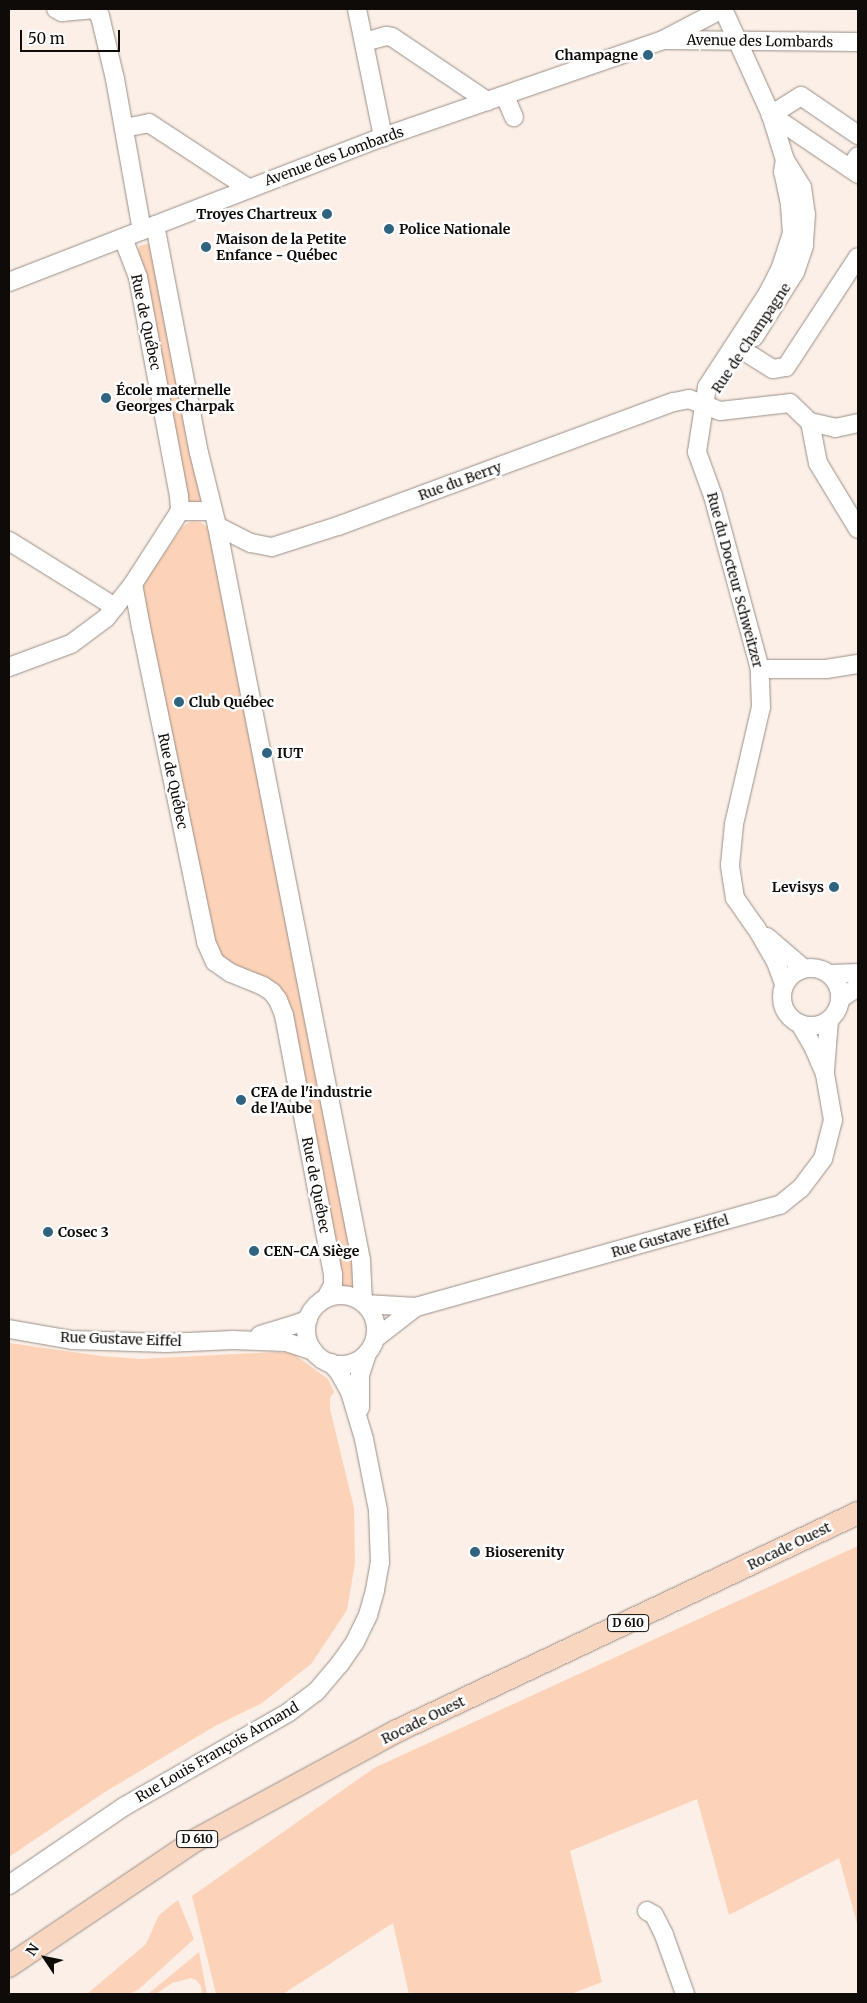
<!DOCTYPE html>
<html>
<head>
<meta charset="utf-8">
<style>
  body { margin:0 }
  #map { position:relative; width:867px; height:2003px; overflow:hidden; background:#fbefe7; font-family:Merriweather,serif }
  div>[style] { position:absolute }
  .green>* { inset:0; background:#fcd2b8 }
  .roads { filter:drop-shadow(0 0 1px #998e87) drop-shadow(0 0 1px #998e87) }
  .minor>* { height:18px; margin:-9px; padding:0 9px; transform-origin:9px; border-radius:9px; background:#fff }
  .minor>.ring { margin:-9px; padding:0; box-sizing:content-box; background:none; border:18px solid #fff; border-radius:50% }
  .major>* { height:22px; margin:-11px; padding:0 11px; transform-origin:11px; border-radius:11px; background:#f9d6c0 }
  .dots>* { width:14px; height:14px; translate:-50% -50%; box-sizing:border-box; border:2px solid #fff; border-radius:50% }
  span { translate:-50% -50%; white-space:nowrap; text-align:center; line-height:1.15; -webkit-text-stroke:5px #fff; paint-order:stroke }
  .shield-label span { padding:1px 4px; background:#fff; border:1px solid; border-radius:4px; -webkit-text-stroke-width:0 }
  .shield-label { font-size:12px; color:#0f0b08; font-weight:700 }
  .street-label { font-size:14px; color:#0f0b08 }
  .poi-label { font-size:14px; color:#0f0b08; font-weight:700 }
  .right { translate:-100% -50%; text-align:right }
  .left { translate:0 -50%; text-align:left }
  .frame { position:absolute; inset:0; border:10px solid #0f0b08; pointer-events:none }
  .north { position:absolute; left:20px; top:1933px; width:50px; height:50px; -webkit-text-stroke:4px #fff; paint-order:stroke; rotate:304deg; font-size:14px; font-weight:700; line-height:20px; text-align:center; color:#0f0b08 }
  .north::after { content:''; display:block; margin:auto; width:18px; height:22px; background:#0f0b08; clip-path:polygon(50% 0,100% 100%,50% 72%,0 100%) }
  .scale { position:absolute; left:20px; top:30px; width:100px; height:22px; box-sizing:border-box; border:2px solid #0f0b08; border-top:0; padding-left:6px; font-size:15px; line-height:18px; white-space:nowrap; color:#0f0b08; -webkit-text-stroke:4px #fff; paint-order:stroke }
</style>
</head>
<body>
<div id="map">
  <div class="green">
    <i style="clip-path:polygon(147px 244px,151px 245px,203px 496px,198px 505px,186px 502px,138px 257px,139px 246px)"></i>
    <i style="clip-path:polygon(192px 521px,200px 522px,212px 530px,356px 1261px,354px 1290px,336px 1289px,288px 1013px,230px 967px,214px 952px,142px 590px,146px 580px,183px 526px)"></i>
    <i style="clip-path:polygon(9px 1343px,101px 1356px,140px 1359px,277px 1352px,292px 1353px,328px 1379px,334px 1392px,330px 1398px,330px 1409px,354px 1508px,355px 1563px,347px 1610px,311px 1664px,262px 1703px,215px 1726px,105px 1792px,9px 1857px)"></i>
    <i style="clip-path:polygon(858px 1546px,858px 1927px,839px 1858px,729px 1915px,697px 1799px,570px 1851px,602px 1982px,571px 1994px,409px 1994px,393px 1923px,283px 1994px,216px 1994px,192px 1896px,374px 1768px)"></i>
    <i style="clip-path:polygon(178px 1900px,194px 1939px,138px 1990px,128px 1994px,87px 1994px,146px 1944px,159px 1915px)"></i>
    <i style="clip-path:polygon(199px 1952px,207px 1994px,202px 1994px,201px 1986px,196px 1980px,191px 1978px,172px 1983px,156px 1994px,148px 1994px)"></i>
  </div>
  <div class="roads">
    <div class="minor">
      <i style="left:56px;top:9px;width:7px;rotate:27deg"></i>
      <i style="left:62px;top:12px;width:36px;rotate:-5deg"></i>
      <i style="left:357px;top:9px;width:131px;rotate:78.5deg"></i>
      <i style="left:723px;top:9px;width:116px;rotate:65.6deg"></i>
      <i style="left:771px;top:115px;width:47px;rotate:72.7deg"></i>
      <i style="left:785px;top:160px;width:32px;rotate:58deg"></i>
      <i style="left:802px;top:187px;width:27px;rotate:82deg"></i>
      <i style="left:806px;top:214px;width:32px;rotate:94deg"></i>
      <i style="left:804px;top:246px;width:28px;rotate:109deg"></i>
      <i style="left:795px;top:272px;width:77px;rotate:122.2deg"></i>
      <i style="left:95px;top:10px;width:8px;rotate:50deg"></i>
      <i style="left:100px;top:16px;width:65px;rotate:76.6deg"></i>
      <i style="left:115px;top:79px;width:154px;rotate:79.9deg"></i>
      <i style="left:666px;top:40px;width:192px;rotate:0.6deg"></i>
      <i style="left:364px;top:42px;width:23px;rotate:-15deg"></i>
      <i style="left:386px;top:36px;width:6px;rotate:9deg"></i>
      <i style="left:392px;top:37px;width:115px;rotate:34deg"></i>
      <i style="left:505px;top:96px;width:23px;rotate:67deg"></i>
      <i style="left:124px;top:128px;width:25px;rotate:-11deg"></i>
      <i style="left:149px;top:123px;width:118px;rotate:33.3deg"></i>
      <i style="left:858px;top:135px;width:69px;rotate:-145.6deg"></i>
      <i style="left:801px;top:96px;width:36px;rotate:148deg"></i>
      <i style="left:771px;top:115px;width:105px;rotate:34.1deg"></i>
      <i style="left:850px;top:168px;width:14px;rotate:-56deg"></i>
      <i style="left:155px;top:225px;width:232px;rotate:79.1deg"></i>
      <i style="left:199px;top:453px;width:75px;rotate:76.1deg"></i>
      <i style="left:217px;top:526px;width:748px;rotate:78.9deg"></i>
      <i style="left:361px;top:1260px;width:42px;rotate:87.3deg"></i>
      <i style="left:123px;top:238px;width:42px;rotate:69deg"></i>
      <i style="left:138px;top:277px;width:223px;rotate:79.4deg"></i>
      <i style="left:179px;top:496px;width:15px;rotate:86deg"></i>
      <i style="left:180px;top:511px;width:87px;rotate:122.8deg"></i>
      <i style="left:133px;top:584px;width:44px;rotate:79.5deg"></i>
      <i style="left:141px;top:627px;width:322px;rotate:78.3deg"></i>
      <i style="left:206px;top:942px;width:22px;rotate:66deg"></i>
      <i style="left:215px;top:962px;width:19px;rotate:35deg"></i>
      <i style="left:231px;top:973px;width:35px;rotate:22deg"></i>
      <i style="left:263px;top:986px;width:11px;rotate:34deg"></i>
      <i style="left:272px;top:992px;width:10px;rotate:53deg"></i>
      <i style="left:278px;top:1000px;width:16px;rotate:68deg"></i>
      <i style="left:284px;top:1015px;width:264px;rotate:79.3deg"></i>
      <i style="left:333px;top:1274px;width:11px;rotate:90deg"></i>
      <i style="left:333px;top:1285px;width:15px;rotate:118deg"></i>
      <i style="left:9px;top:282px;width:401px;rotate:-21.2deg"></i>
      <i style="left:383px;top:137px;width:296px;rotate:-19.1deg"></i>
      <i style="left:663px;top:40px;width:67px;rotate:-27.7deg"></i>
      <i style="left:744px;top:351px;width:34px;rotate:32deg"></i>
      <i style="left:773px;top:369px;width:13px;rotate:-9deg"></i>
      <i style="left:786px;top:367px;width:131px;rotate:-56.8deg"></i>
      <i style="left:810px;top:422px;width:26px;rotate:13deg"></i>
      <i style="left:835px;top:428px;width:24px;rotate:-12deg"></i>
      <i style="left:180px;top:511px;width:32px"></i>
      <i style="left:217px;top:526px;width:38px;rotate:27deg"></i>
      <i style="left:251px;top:543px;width:21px;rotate:11deg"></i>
      <i style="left:272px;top:547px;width:69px;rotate:-17.7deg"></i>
      <i style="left:338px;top:526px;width:358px;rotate:-20.3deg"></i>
      <i style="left:674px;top:402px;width:15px;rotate:-11deg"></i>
      <i style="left:689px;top:399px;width:33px;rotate:21deg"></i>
      <i style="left:720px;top:411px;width:70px;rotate:-6.5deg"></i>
      <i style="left:790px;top:403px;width:28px;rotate:44deg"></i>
      <i style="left:810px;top:422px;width:42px;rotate:79deg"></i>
      <i style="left:818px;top:463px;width:77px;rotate:58.8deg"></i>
      <i style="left:9px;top:541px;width:125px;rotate:31.9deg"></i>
      <i style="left:9px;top:667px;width:66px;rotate:-20.4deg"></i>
      <i style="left:71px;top:644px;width:44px;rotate:-36.6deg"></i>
      <i style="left:106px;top:618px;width:43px;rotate:-51.5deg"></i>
      <i style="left:760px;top:669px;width:66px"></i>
      <i style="left:826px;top:669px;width:32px;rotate:-9deg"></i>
      <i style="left:767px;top:937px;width:48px;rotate:40.7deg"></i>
      <i class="ring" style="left:782px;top:968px;width:40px;height:40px"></i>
      <i style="left:830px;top:974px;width:28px;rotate:-2deg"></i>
      <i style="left:784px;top:984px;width:23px;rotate:-110deg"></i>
      <i style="left:776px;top:962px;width:39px;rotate:-120deg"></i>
      <i style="left:756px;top:928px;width:37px;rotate:-125deg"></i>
      <i style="left:735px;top:898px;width:33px;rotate:-99deg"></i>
      <i style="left:730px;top:865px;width:41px;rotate:-84.4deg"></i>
      <i style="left:734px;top:824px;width:120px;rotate:-77deg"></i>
      <i style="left:761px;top:707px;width:38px;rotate:-92deg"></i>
      <i style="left:760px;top:669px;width:179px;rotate:-105.2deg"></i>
      <i style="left:713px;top:496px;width:47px;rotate:-110deg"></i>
      <i style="left:697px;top:452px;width:66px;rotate:-81.3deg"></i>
      <i style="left:707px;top:387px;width:112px;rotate:-57deg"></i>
      <i style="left:768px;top:293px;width:29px;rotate:-63deg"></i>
      <i style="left:781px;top:267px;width:35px;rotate:-72deg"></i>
      <i style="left:792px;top:234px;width:30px;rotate:-94deg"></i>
      <i style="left:790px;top:204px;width:33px;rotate:-102deg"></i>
      <i style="left:783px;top:172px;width:12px;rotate:-81deg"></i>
      <i style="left:840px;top:999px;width:22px;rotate:-34deg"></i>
      <i style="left:825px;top:1071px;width:51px;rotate:-85.5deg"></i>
      <i class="ring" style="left:306px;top:1295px;width:52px;height:52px"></i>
      <i style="left:365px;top:1304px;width:51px;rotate:3.4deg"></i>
      <i style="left:416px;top:1307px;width:378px;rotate:-15.7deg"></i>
      <i style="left:780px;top:1205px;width:27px;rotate:-39deg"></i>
      <i style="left:801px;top:1188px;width:36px;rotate:-53deg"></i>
      <i style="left:823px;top:1159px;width:40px;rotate:-75.6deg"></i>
      <i style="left:833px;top:1120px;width:47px;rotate:-99.9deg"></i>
      <i style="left:825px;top:1074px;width:28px;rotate:-113deg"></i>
      <i style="left:814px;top:1048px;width:28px;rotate:-120deg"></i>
      <i style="left:9px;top:1329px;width:64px;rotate:9.9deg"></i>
      <i style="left:72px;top:1340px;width:94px;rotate:1.8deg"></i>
      <i style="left:166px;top:1343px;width:67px;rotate:-2.6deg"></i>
      <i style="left:233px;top:1340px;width:53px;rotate:2.2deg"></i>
      <i style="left:286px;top:1342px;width:29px;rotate:18deg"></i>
      <i style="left:260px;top:1335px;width:39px;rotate:-17deg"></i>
      <i style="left:297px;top:1324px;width:12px;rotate:-24deg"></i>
      <i style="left:376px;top:1338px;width:51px;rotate:-37.8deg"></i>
      <i style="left:360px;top:1408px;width:33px;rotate:-90deg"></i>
      <i style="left:360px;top:1375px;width:23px;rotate:-72deg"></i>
      <i style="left:9px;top:1885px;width:140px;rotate:-34.3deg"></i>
      <i style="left:125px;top:1806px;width:189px;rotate:-29.8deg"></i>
      <i style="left:289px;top:1712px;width:34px;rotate:-37deg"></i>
      <i style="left:316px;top:1692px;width:35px;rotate:-50deg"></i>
      <i style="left:339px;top:1665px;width:28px;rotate:-55deg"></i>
      <i style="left:355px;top:1642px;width:30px;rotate:-64deg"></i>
      <i style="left:368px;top:1615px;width:26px;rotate:-74deg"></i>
      <i style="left:375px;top:1590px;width:27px;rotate:-80deg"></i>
      <i style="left:380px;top:1563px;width:53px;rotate:-92.2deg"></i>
      <i style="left:378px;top:1510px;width:72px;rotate:-101.2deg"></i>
      <i style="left:364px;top:1439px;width:49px;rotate:-106.6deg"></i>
      <i style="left:350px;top:1392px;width:23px;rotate:-119deg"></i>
      <i style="left:339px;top:1372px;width:12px;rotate:-132deg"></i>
      <i style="left:647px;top:1911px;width:8px;rotate:30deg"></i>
      <i style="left:654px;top:1915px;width:22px;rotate:63deg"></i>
      <i style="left:664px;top:1935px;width:63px;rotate:70.4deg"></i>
    </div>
    <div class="major">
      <i style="left:9px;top:1966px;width:225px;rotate:-34deg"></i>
      <i style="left:196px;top:1840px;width:229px;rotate:-28.5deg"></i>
      <i style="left:397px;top:1731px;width:510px;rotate:-25.31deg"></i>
    </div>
  </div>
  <div class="dots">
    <i style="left:648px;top:55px;background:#2f637f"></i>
    <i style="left:327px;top:214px;background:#2f637f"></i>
    <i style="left:389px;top:229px;background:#2f637f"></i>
    <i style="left:206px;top:247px;background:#2f637f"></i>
    <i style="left:106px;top:398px;background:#2f637f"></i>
    <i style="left:179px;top:702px;background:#2f637f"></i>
    <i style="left:267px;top:753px;background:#2f637f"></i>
    <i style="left:834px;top:887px;background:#2f637f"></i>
    <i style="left:241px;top:1100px;background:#2f637f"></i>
    <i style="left:48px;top:1232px;background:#2f637f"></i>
    <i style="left:254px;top:1251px;background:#2f637f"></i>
    <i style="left:475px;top:1552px;background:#2f637f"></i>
  </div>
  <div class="shield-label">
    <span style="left:628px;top:1623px">D 610</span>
    <span style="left:197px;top:1839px">D 610</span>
  </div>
  <div class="street-label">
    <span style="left:760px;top:41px;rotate:1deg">Avenue des Lombards</span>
    <span style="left:334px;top:156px;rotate:-20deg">Avenue des Lombards</span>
    <span style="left:146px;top:322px;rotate:78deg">Rue de Québec</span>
    <span style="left:751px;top:338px;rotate:-56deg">Rue de Champagne</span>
    <span style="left:460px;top:481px;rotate:-20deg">Rue du Berry</span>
    <span style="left:735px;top:580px;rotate:75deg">Rue du Docteur Schweitzer</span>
    <span style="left:173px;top:781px;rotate:78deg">Rue de Québec</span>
    <span style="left:316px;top:1185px;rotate:79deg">Rue de Québec</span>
    <span style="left:670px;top:1236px;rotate:-16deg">Rue Gustave Eiffel</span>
    <span style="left:121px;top:1339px;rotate:2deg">Rue Gustave Eiffel</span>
    <span style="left:789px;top:1546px;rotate:-26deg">Rocade Ouest</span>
    <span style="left:423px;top:1720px;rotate:-26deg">Rocade Ouest</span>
    <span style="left:217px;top:1752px;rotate:-30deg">Rue Louis François Armand</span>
  </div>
  <div class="poi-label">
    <span class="right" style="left:638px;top:55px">Champagne</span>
    <span class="right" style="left:317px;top:214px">Troyes Chartreux</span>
    <span class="left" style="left:399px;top:229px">Police Nationale</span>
    <span class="left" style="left:216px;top:247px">Maison de la Petite<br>Enfance - Québec</span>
    <span class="left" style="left:116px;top:398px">École maternelle<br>Georges Charpak</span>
    <span class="left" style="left:189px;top:702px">Club Québec</span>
    <span class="left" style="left:277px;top:753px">IUT</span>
    <span class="right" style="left:824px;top:887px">Levisys</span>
    <span class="left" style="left:251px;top:1100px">CFA de l'industrie<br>de l'Aube</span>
    <span class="left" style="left:58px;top:1232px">Cosec 3</span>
    <span class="left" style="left:264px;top:1251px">CEN-CA Siège</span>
    <span class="left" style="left:485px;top:1552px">Bioserenity</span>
  </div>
  <div class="frame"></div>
  <div class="north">N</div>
  <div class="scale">50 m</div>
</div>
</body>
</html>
